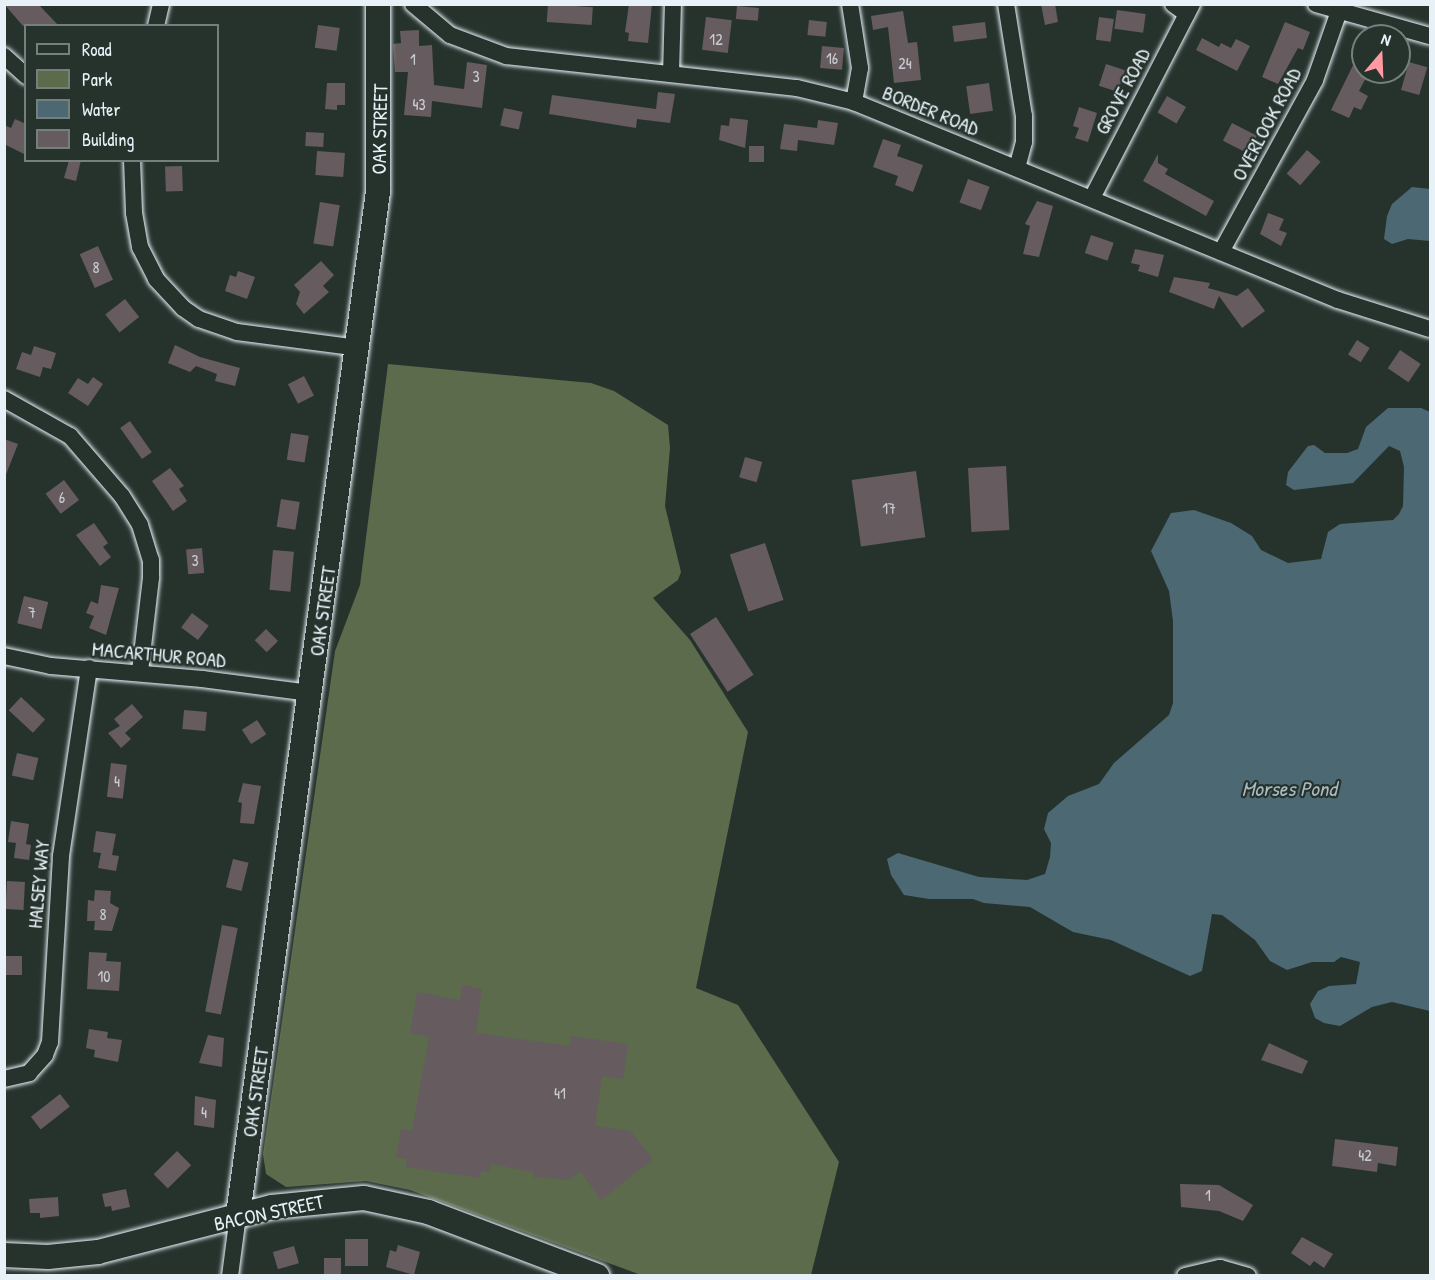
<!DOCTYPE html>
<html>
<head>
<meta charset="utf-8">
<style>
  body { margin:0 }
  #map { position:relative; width:1435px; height:1280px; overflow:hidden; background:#26332d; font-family:"Patrick Hand",sans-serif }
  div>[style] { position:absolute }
  .green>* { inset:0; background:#5b6b4c }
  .water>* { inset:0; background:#4c6872 }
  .building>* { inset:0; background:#665b5e; transform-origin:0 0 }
  .roads { filter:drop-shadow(0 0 2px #e8f1f8) drop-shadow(0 0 2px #e8f1f8) }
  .street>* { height:16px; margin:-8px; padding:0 8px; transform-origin:8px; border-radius:8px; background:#26332d }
  .secondary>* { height:24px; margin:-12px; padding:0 12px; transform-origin:12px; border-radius:12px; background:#26332d }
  span { translate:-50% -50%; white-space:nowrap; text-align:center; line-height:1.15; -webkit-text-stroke:4.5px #26332d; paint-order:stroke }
  .number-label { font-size:16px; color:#c8ccd2 }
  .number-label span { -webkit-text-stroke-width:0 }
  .street-label { font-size:20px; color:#e8f1f8 }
  .water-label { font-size:21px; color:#aabac2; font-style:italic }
  .frame { position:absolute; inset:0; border:6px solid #e8f1f8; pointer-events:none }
  .legend { position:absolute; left:24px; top:24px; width:195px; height:138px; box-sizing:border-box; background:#26332d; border:2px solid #747f7e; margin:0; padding:8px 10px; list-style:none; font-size:18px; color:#e8f1f8 }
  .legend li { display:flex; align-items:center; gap:12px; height:30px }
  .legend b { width:30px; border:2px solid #747f7e }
  .north { position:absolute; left:1351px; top:24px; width:60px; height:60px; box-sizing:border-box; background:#26332d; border:2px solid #747f7e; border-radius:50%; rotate:19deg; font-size:16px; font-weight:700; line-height:24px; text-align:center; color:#e8f1f8 }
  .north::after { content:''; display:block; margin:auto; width:21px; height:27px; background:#ff9aa2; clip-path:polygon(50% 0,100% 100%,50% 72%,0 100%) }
</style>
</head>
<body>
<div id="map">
  <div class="green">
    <i style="clip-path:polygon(388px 364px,591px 383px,614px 391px,668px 425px,670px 448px,665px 506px,681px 572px,678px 580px,653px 598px,690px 640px,748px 732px,696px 988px,738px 1005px,839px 1162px,811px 1275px,641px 1275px,410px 1190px,366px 1181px,286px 1187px,266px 1174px,263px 1154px,335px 651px,360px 585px)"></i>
  </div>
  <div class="water">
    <i style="clip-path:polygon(1412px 187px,1430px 189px,1430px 241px,1408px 239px,1392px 244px,1384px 239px,1387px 216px,1392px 204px)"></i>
    <i style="clip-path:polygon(1388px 408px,1421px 408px,1430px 412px,1430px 1011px,1392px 1002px,1372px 1007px,1340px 1026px,1324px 1023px,1315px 1018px,1310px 1004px,1318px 991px,1329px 986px,1356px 984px,1360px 962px,1341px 957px,1334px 962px,1312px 962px,1287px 970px,1270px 961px,1255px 940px,1222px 915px,1212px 914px,1202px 971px,1190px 976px,1111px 940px,1073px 932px,1030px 907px,984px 903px,973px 899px,929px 899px,904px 895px,891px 875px,887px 859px,898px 853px,979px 877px,1027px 880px,1045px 874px,1050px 857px,1051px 843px,1044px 829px,1048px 813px,1068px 796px,1099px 784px,1114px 763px,1169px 715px,1173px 703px,1173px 621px,1169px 591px,1151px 551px,1171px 513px,1194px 510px,1231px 523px,1252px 536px,1261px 550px,1288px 563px,1321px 559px,1328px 532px,1340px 524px,1393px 520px,1399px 514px,1403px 506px,1404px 467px,1400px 451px,1389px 446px,1353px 483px,1294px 490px,1286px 485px,1288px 472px,1308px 446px,1314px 445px,1325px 453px,1347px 453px,1358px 449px,1366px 427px)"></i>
  </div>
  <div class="building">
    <i style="clip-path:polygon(4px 4px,38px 4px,59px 26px,23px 26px)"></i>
    <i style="left:548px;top:4px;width:45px;height:18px;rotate:4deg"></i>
    <i style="clip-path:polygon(629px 4px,652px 4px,648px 43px,628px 41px,629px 33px,625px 32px)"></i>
    <i style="clip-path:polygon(1041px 4px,1055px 4px,1058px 22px,1045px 25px)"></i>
    <i style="left:737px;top:6px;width:22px;height:13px;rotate:5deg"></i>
    <i style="left:1117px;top:10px;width:29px;height:19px;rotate:8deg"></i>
    <i style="clip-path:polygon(903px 11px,908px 43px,917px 42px,921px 80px,894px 83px,888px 27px,873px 30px,871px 16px)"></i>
    <i style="left:706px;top:17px;width:26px;height:33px;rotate:7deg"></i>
    <i style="left:1099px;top:17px;width:15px;height:23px;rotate:8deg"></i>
    <i style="left:809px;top:20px;width:18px;height:15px;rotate:6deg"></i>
    <i style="left:985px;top:22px;width:16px;height:33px;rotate:83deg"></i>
    <i style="clip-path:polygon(1285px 22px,1310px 32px,1303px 50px,1298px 48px,1278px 84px,1262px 77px)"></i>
    <i style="left:318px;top:25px;width:22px;height:23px;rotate:8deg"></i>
    <i style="clip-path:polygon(419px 30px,419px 46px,432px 45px,434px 85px,464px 89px,467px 62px,487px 65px,482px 108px,432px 101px,431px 117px,404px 115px,408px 72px,395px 72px,393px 44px,401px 43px,400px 31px)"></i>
    <i style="clip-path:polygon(1202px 38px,1219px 47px,1221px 43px,1231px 48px,1236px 39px,1250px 46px,1237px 71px,1196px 50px)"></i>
    <i style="clip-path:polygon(1363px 45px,1363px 72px,1369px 72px,1359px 91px,1368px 96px,1361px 110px,1354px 107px,1349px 118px,1331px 110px)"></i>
    <i style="left:822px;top:46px;width:22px;height:22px;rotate:5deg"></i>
    <i style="left:1409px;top:62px;width:19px;height:29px;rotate:16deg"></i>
    <i style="left:1106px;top:64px;width:20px;height:23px;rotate:18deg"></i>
    <i style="clip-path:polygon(327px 83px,345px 83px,345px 105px,337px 105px,337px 110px,325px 109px)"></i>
    <i style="left:989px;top:83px;width:28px;height:23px;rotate:82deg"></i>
    <i style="clip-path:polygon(658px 92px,675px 94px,670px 123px,637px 119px,636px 128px,549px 114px,552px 95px,656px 109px)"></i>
    <i style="left:1167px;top:96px;width:22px;height:19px;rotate:30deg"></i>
    <i style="clip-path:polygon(1079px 107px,1097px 113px,1088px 142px,1075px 138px,1079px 128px,1073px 126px)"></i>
    <i style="left:504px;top:108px;width:19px;height:18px;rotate:12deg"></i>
    <i style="clip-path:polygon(730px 118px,748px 120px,745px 148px,719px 140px,721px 125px,729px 126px)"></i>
    <i style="clip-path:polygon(15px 119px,26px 124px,26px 155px,4px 144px,4px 125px,11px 128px)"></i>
    <i style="clip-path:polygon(818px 120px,838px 123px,834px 145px,798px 140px,797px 151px,780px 149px,784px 124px,817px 128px)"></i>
    <i style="left:1232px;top:123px;width:28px;height:20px;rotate:27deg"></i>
    <i style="left:306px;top:132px;width:18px;height:14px;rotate:3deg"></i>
    <i style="clip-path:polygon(883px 139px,901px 145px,897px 156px,923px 165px,913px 192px,895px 185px,898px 176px,873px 167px)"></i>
    <i style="left:749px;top:146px;width:15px;height:16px"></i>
    <i style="left:1307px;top:150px;width:18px;height:31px;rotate:41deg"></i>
    <i style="left:317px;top:151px;width:28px;height:24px;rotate:4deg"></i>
    <i style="clip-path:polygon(1158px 154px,1158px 163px,1168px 169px,1165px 174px,1214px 201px,1206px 216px,1143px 181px)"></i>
    <i style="clip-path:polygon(69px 160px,81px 160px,76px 181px,64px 178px)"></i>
    <i style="left:182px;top:166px;width:25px;height:17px;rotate:88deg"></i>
    <i style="left:968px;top:179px;width:23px;height:25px;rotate:20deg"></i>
    <i style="clip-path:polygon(1037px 201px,1053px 206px,1039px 257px,1023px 254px,1030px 226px,1025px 224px)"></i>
    <i style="left:320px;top:202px;width:20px;height:42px;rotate:9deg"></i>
    <i style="clip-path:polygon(1268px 213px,1284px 219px,1279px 230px,1287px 233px,1281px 246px,1260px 234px)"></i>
    <i style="left:1091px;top:235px;width:24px;height:19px;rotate:19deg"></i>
    <i style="left:98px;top:246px;width:37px;height:20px;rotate:66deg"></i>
    <i style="clip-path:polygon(1135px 249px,1164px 255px,1158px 277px,1138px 271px,1140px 265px,1131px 263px)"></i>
    <i style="clip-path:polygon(321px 261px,334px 275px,323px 286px,329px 292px,304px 314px,296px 304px,300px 292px,294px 285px)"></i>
    <i style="clip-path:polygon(238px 271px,255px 277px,247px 299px,225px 291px,230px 275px,236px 277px)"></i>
    <i style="clip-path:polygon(1174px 277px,1210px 283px,1208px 288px,1237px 296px,1248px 288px,1265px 311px,1242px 328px,1219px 296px,1214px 309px,1169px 292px)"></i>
    <i style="left:125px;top:299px;width:23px;height:25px;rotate:52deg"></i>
    <i style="left:1357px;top:340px;width:15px;height:17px;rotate:32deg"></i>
    <i style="clip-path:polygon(175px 345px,200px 357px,240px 368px,235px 386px,215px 381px,217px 374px,196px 366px,190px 372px,168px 363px)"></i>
    <i style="clip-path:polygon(34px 346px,56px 353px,51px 369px,43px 367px,40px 377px,16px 369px,22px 352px,31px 355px)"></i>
    <i style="left:1400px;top:350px;width:25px;height:22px;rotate:34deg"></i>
    <i style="left:304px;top:376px;width:22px;height:18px;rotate:63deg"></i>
    <i style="clip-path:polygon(93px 377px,103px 384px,88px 406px,68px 393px,78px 378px,88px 384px)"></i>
    <i style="left:130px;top:421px;width:38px;height:12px;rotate:55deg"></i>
    <i style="left:291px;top:433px;width:18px;height:27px;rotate:9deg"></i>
    <i style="clip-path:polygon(4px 439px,18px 444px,5px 477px,4px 477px)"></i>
    <i style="left:745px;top:457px;width:18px;height:21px;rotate:16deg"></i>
    <i style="left:1006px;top:466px;width:64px;height:38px;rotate:87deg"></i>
    <i style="clip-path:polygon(170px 468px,184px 486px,179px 489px,187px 501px,173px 511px,152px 481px)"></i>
    <i style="left:916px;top:471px;width:67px;height:65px;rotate:82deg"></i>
    <i style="left:64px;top:480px;width:25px;height:23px;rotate:53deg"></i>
    <i style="left:281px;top:499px;width:19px;height:28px;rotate:9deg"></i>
    <i style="clip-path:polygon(94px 523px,108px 543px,103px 547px,111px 557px,100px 566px,76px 535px)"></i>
    <i style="left:765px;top:543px;width:60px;height:37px;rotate:72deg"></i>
    <i style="left:202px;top:548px;width:25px;height:16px;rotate:85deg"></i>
    <i style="left:273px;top:550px;width:21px;height:40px;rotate:5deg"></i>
    <i style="clip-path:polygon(101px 585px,119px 588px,106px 635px,89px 628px,94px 616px,86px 613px,91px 601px,98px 604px)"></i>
    <i style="left:24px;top:596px;width:25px;height:28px;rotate:14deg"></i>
    <i style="left:192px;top:613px;width:21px;height:18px;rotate:37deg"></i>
    <i style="left:716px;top:617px;width:69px;height:31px;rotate:57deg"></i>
    <i style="left:266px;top:629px;width:17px;height:16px;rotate:45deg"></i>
    <i style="left:21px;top:697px;width:33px;height:18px;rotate:43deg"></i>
    <i style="clip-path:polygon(132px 704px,143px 717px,125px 733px,131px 739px,121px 748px,108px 733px,120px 726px,114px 719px)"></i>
    <i style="left:184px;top:710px;width:23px;height:19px;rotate:5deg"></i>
    <i style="left:257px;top:720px;width:17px;height:18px;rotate:57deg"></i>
    <i style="left:17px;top:753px;width:22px;height:23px;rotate:13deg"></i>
    <i style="left:111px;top:763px;width:16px;height:34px;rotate:7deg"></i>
    <i style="clip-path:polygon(243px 783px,261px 786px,254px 824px,240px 823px,242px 803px,238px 802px)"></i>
    <i style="clip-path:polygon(11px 821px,29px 824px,26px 844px,31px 845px,29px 860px,14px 858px,16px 843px,8px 842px)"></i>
    <i style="clip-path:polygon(96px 831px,116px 834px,112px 855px,105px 854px,119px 856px,116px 871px,98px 868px,101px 853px,93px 852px)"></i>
    <i style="left:233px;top:859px;width:16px;height:29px;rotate:14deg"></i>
    <i style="left:7px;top:881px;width:18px;height:28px;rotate:3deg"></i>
    <i style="clip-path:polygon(95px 890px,111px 891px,110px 903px,119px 908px,112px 931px,94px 930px,95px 921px,87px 921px,88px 900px,94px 901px)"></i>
    <i style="left:222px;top:925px;width:16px;height:88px;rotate:11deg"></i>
    <i style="clip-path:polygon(89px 952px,107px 953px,106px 961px,121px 962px,119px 991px,87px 989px)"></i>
    <i style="left:4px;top:956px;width:18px;height:19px"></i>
    <i style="clip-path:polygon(462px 985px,482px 989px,476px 1033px,570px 1046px,571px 1036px,628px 1044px,623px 1079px,602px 1076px,595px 1126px,630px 1131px,653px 1159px,601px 1200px,580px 1171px,569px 1180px,533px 1177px,534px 1172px,491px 1164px,490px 1172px,481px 1171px,480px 1178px,406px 1167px,407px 1159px,396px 1157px,401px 1129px,412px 1131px,429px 1037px,410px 1033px,417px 992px,460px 1000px)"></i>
    <i style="clip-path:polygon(89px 1029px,108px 1032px,107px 1038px,122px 1040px,118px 1062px,94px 1057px,95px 1050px,86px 1048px)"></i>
    <i style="clip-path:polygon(208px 1035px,224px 1038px,222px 1067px,199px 1063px)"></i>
    <i style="clip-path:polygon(1269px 1043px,1308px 1061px,1302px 1074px,1261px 1060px)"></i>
    <i style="left:60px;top:1094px;width:16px;height:37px;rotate:52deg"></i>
    <i style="clip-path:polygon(195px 1096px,216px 1100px,214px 1128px,194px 1125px)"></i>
    <i style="clip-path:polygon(1335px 1139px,1398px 1147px,1396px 1166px,1378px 1163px,1377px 1172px,1332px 1166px)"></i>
    <i style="left:177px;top:1151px;width:20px;height:33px;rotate:45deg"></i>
    <i style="clip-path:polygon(1180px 1184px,1219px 1185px,1253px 1205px,1243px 1221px,1219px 1211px,1181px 1207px)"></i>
    <i style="clip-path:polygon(126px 1189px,130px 1207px,112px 1211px,111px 1206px,105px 1207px,102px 1194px)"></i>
    <i style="clip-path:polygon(58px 1197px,59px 1216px,40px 1218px,40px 1213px,30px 1213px,29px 1199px)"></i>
    <i style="clip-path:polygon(1302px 1237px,1333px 1254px,1324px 1268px,1314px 1261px,1310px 1266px,1291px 1253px)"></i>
    <i style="left:345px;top:1239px;width:23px;height:27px"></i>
    <i style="clip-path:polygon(398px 1245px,420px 1252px,414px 1275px,386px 1267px,390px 1250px,396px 1252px)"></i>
    <i style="left:294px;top:1246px;width:18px;height:22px;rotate:74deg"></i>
    <i style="left:324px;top:1258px;width:17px;height:17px"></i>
  </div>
  <div class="roads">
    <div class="street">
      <i style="left:413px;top:4px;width:48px;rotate:40deg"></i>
      <i style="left:450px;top:35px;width:60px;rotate:20.6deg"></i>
      <i style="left:506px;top:56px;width:293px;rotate:6.3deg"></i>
      <i style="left:797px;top:88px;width:59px;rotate:13.8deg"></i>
      <i style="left:854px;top:102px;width:523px;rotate:22.25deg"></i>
      <i style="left:1338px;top:300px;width:96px;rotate:17.5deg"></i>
      <i style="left:850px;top:4px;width:65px;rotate:81.1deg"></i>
      <i style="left:860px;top:68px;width:35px;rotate:100deg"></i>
      <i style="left:1006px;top:4px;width:113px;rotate:80.9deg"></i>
      <i style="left:1024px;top:116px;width:26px;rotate:90deg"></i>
      <i style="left:1024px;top:142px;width:27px;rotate:105deg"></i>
      <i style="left:1173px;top:4px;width:17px;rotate:36deg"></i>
      <i style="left:1316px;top:4px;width:118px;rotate:15.7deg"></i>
      <i style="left:156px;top:26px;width:23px;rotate:-77deg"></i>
      <i style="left:4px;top:56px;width:30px;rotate:42deg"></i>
      <i style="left:671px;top:74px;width:70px;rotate:-88.4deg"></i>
      <i style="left:132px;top:160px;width:53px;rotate:87.8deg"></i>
      <i style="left:134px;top:213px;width:35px;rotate:80deg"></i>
      <i style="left:140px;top:247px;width:36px;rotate:63deg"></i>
      <i style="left:156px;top:279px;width:40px;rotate:47deg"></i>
      <i style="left:183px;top:308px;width:19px;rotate:35deg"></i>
      <i style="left:199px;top:319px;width:40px;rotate:18.9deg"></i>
      <i style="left:237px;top:332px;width:122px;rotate:7.5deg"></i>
      <i style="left:1092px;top:198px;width:218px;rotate:-62.7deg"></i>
      <i style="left:1221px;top:252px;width:196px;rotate:-61.3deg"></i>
      <i style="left:1315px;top:80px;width:73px;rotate:-70.8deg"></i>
      <i style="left:4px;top:399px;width:76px;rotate:29.3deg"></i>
      <i style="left:70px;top:436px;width:79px;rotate:49.1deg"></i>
      <i style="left:122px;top:496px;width:34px;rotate:58deg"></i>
      <i style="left:140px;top:525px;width:37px;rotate:73deg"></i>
      <i style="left:151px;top:560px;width:18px;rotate:90deg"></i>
      <i style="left:151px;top:578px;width:95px;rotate:96.7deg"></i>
      <i style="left:4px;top:656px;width:48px;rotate:12deg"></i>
      <i style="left:51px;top:666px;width:152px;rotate:4.9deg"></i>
      <i style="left:202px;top:679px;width:109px;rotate:7.4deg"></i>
      <i style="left:4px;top:1079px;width:26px;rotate:-13deg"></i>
      <i style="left:29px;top:1073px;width:24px;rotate:-48deg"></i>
      <i style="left:45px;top:1055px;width:14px;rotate:-69deg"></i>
      <i style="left:50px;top:1042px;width:186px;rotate:-86.6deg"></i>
      <i style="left:61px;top:856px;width:190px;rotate:-81.5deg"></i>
      <i style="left:230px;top:1276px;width:62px;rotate:-82.5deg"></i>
      <i style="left:1185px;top:1276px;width:36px;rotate:-13deg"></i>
      <i style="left:1220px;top:1268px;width:29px;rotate:16deg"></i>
    </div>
    <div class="secondary">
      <i style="left:238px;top:1215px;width:1033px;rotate:-82.21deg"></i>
      <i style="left:378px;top:192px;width:188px;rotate:-90deg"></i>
      <i style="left:4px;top:1255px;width:44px;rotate:2.6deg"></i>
      <i style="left:48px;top:1257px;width:50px;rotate:-5.7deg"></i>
      <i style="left:98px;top:1252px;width:180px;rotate:-14.5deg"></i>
      <i style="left:272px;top:1207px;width:92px;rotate:-5.6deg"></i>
      <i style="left:364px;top:1198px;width:66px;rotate:12.3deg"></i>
      <i style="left:428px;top:1212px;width:181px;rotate:20.7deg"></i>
    </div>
  </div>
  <div class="number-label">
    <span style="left:716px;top:39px">12</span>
    <span style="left:832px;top:58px">16</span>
    <span style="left:413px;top:59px">1</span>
    <span style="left:905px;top:63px">24</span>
    <span style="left:476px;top:76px">3</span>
    <span style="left:419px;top:104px">43</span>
    <span style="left:96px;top:267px">8</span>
    <span style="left:62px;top:497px">6</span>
    <span style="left:889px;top:508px">17</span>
    <span style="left:195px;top:560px">3</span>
    <span style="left:32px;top:612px">7</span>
    <span style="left:117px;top:781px">4</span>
    <span style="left:103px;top:914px">8</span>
    <span style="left:104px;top:976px">10</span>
    <span style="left:560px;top:1093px">41</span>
    <span style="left:204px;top:1112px">4</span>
    <span style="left:1365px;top:1155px">42</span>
    <span style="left:1208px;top:1195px">1</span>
  </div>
  <div class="street-label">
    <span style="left:1122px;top:91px;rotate:-62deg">GROVE ROAD</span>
    <span style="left:931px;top:110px;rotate:22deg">BORDER ROAD</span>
    <span style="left:1266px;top:124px;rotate:-62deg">OVERLOOK ROAD</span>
    <span style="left:379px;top:129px;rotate:-89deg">OAK STREET</span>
    <span style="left:322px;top:611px;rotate:-82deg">OAK STREET</span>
    <span style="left:159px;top:654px;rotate:5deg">MACARTHUR ROAD</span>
    <span style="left:38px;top:884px;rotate:-85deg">HALSEY WAY</span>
    <span style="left:255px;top:1092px;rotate:-82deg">OAK STREET</span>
    <span style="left:269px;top:1212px;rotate:-12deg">BACON STREET</span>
  </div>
  <div class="water-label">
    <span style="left:1289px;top:789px">Morses Pond</span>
  </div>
  <div class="frame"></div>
  <ul class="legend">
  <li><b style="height:8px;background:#26332d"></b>Road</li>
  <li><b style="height:16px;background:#5b6b4c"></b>Park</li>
  <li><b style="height:16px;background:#4c6872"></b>Water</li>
  <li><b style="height:16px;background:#665b5e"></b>Building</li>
  </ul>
  <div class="north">N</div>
</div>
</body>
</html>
